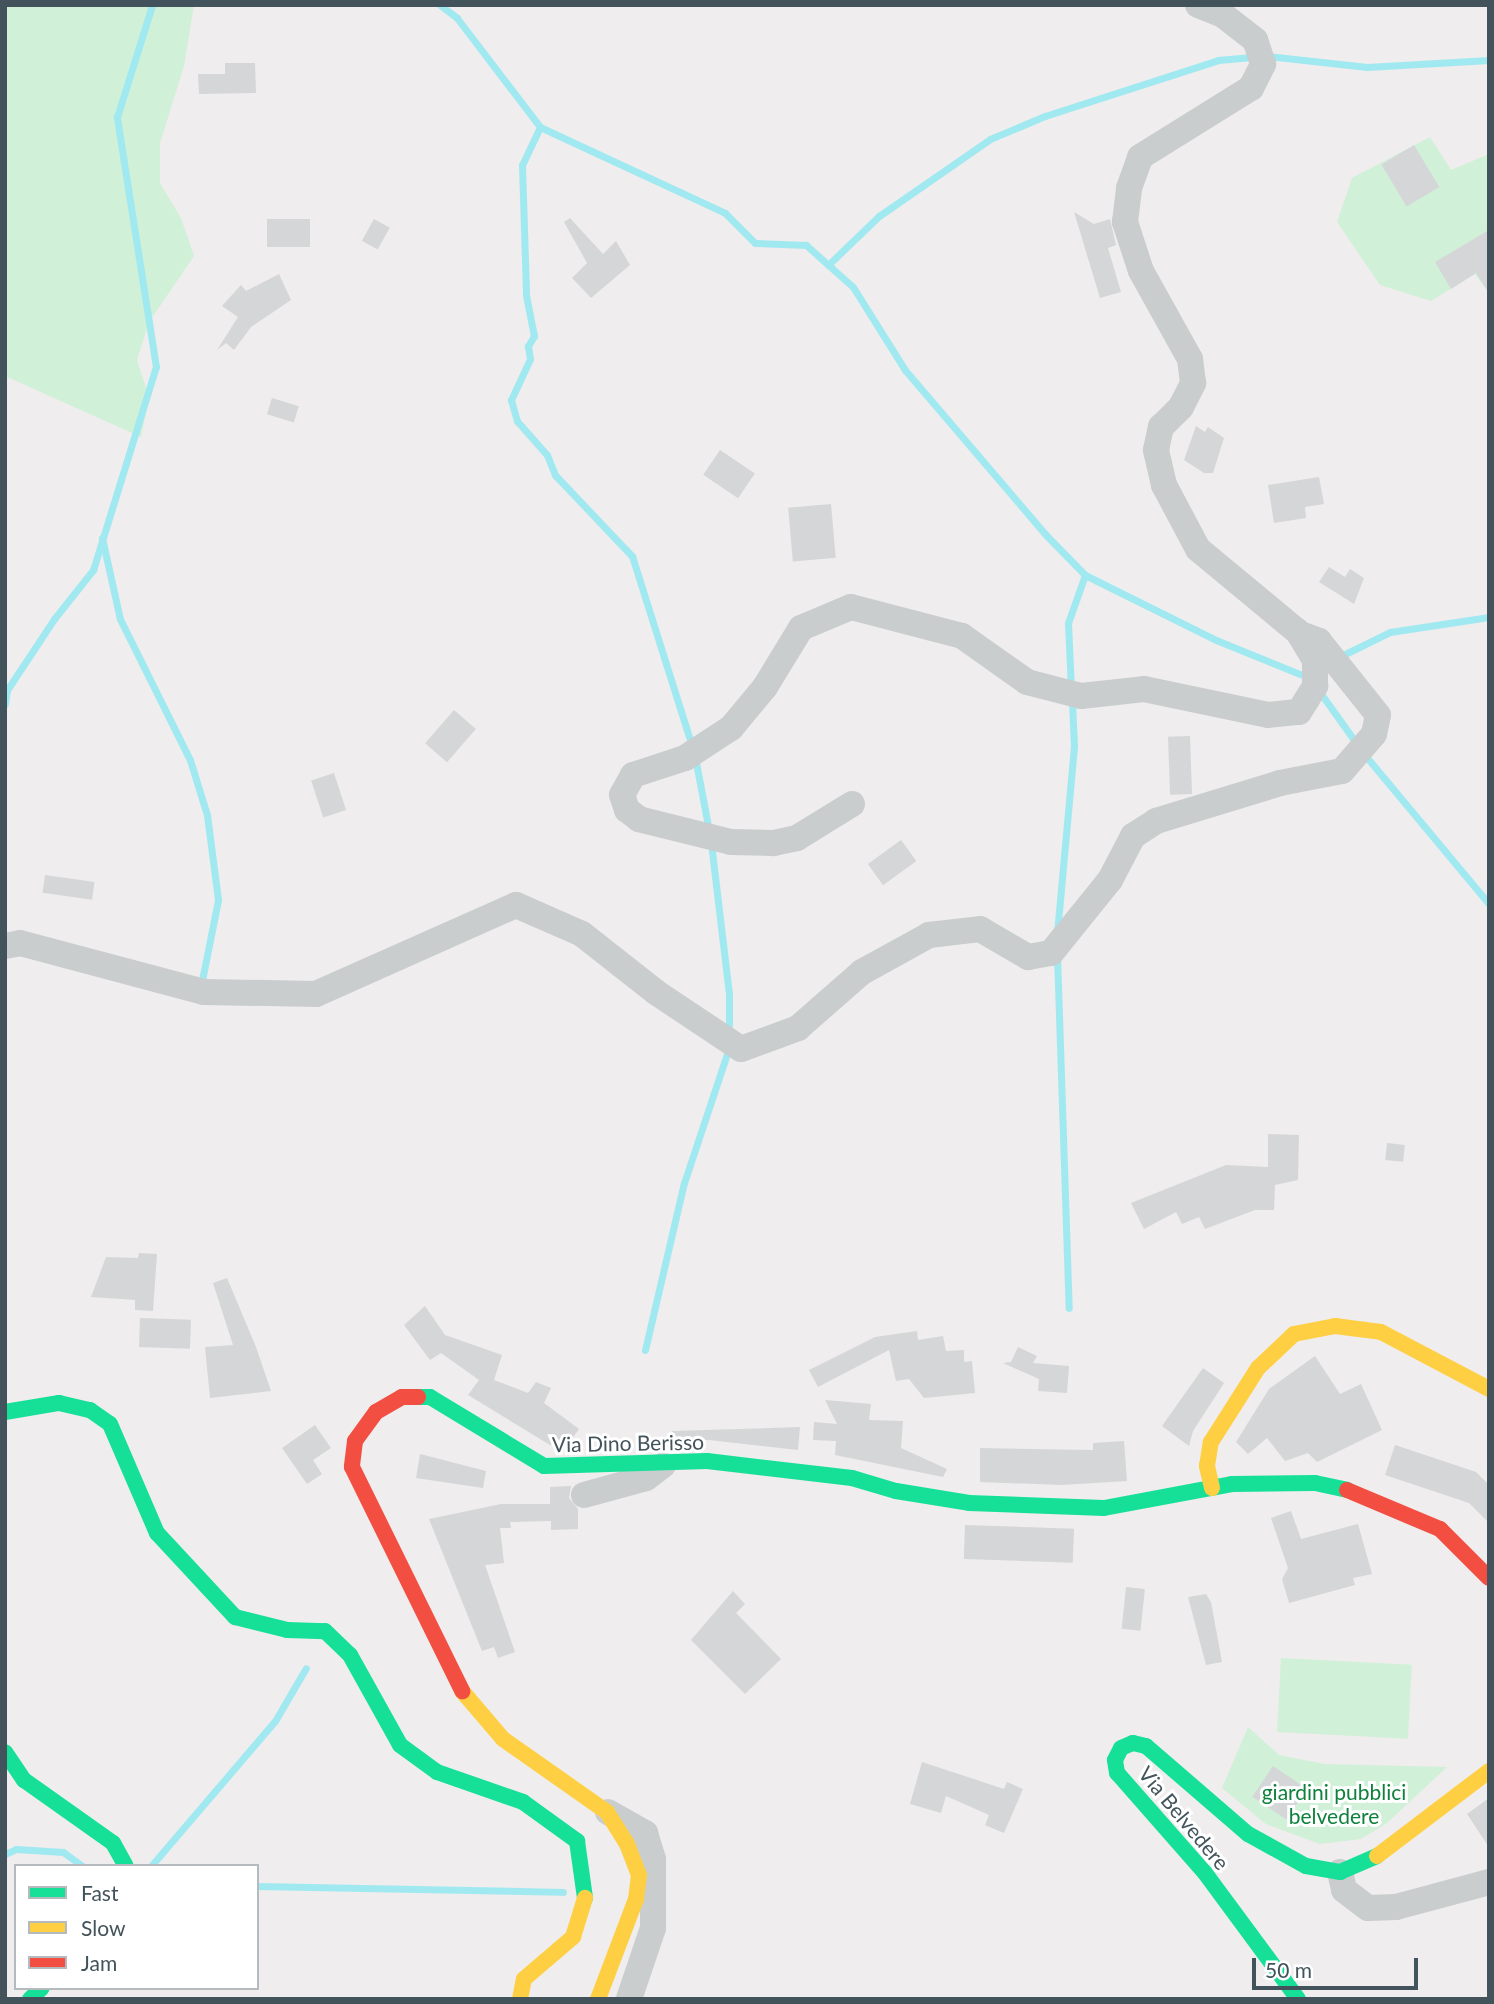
<!DOCTYPE html>
<html>
<head>
<meta charset="utf-8">
<style>
  body { margin:0 }
  #map { position:relative; width:1494px; height:2004px; overflow:hidden; background:#efeded; font-family:Lato,sans-serif }
  div>[style] { position:absolute }
  .green>* { inset:0; background:#d0f0d8; transform-origin:0 0 }
  .stream>* { height:7px; margin:-3.5px; padding:0 3.5px; transform-origin:3.5px; border-radius:3.5px; background:#a1e9f0 }
  .building>* { inset:0; background:#d5d6d7; transform-origin:0 0 }
  .street>* { height:26px; margin:-13px; padding:0 13px; transform-origin:13px; border-radius:13px; background:#c9cdce }
  .fast>* { height:16px; margin:-8px; padding:0 8px; transform-origin:8px; border-radius:8px; background:#16e098 }
  .slow>* { height:16px; margin:-8px; padding:0 8px; transform-origin:8px; border-radius:8px; background:#ffcf43 }
  .jam>* { height:16px; margin:-8px; padding:0 8px; transform-origin:8px; border-radius:8px; background:#f24e42 }
  span { translate:-50% -50%; white-space:nowrap; text-align:center; line-height:1.15; -webkit-text-stroke:6px #fff; paint-order:stroke }
  .street-label { font-size:21px; color:#43535b }
  .park-label { font-size:21px; color:#0f813c }
  .frame { position:absolute; inset:0; border:7px solid #43535b; pointer-events:none }
  .legend { position:absolute; left:14px; top:1864px; width:245px; height:126px; box-sizing:border-box; background:#fff; border:2px solid #b4babd; margin:0; padding:9px 12px; list-style:none; font-size:21px; color:#43535b }
  .legend li { display:flex; align-items:center; gap:14px; height:35px }
  .legend b { width:35px; border:2px solid #b4babd }
  .scale { position:absolute; left:1252px; top:1958px; width:166px; height:32px; box-sizing:border-box; border:4px solid #43535b; border-top:0; padding-left:9px; font-size:21px; line-height:24px; white-space:nowrap; color:#43535b; -webkit-text-stroke:5px #fff; paint-order:stroke }
</style>
</head>
<body>
<div id="map">
  <div class="green">
    <i style="clip-path:polygon(5px 5px,194px 5px,184px 66px,160px 143px,160px 183px,181px 218px,194px 256px,149px 322px,137px 360px,149px 397px,141px 437px,5px 376px)"></i>
    <i style="clip-path:polygon(1430px 137px,1451px 170px,1489px 154px,1488px 292px,1475px 274px,1431px 301px,1380px 285px,1337px 222px,1352px 178px)"></i>
    <i style="left:1281px;top:1658px;width:131px;height:74px;rotate:3deg"></i>
    <i style="clip-path:polygon(1248px 1727px,1279px 1755px,1324px 1764px,1447px 1767px,1387px 1823px,1361px 1839px,1320px 1844px,1266px 1824px,1222px 1788px)"></i>
  </div>
  <div class="stream">
    <i style="left:440px;top:5px;width:21px;rotate:37deg"></i>
    <i style="left:457px;top:18px;width:137px;rotate:52.7deg"></i>
    <i style="left:540px;top:127px;width:204px;rotate:24.9deg"></i>
    <i style="left:725px;top:213px;width:42px;rotate:45deg"></i>
    <i style="left:755px;top:243px;width:51px;rotate:2.2deg"></i>
    <i style="left:806px;top:245px;width:63px;rotate:41.8deg"></i>
    <i style="left:853px;top:287px;width:98px;rotate:57.9deg"></i>
    <i style="left:905px;top:370px;width:216px;rotate:49.5deg"></i>
    <i style="left:1045px;top:534px;width:57px;rotate:45.7deg"></i>
    <i style="left:1085px;top:575px;width:146px;rotate:26.4deg"></i>
    <i style="left:1216px;top:640px;width:98px;rotate:22.1deg"></i>
    <i style="left:1267px;top:56px;width:101px;rotate:6.3deg"></i>
    <i style="left:1367px;top:67px;width:122px;rotate:-3.3deg"></i>
    <i style="left:540px;top:127px;width:42px;rotate:115.3deg"></i>
    <i style="left:522px;top:165px;width:130px;rotate:88.2deg"></i>
    <i style="left:526px;top:295px;width:42px;rotate:79deg"></i>
    <i style="left:534px;top:336px;width:12px;rotate:121deg"></i>
    <i style="left:528px;top:346px;width:13px;rotate:81deg"></i>
    <i style="left:530px;top:359px;width:45px;rotate:114.9deg"></i>
    <i style="left:511px;top:400px;width:22px;rotate:74deg"></i>
    <i style="left:517px;top:421px;width:45px;rotate:48.6deg"></i>
    <i style="left:547px;top:455px;width:22px;rotate:68deg"></i>
    <i style="left:555px;top:475px;width:112px;rotate:46.5deg"></i>
    <i style="left:632px;top:556px;width:199px;rotate:72.5deg"></i>
    <i style="left:828px;top:265px;width:71px;rotate:-43.9deg"></i>
    <i style="left:879px;top:216px;width:135px;rotate:-34.7deg"></i>
    <i style="left:990px;top:139px;width:60px;rotate:-22.7deg"></i>
    <i style="left:1045px;top:116px;width:182px;rotate:-17.9deg"></i>
    <i style="left:1218px;top:60px;width:37px;rotate:-5deg"></i>
    <i style="left:102px;top:538px;width:83px;rotate:77.5deg"></i>
    <i style="left:120px;top:619px;width:157px;rotate:63.6deg"></i>
    <i style="left:190px;top:760px;width:58px;rotate:72.8deg"></i>
    <i style="left:207px;top:815px;width:86px;rotate:82.6deg"></i>
    <i style="left:218px;top:900px;width:87px;rotate:101.3deg"></i>
    <i style="left:1339px;top:657px;width:57px;rotate:-26.1deg"></i>
    <i style="left:1390px;top:632px;width:100px;rotate:-8.6deg"></i>
    <i style="left:1071px;top:689px;width:66px;rotate:-92.6deg"></i>
    <i style="left:1068px;top:623px;width:51px;rotate:-70.5deg"></i>
    <i style="left:1319px;top:691px;width:65px;rotate:54.4deg"></i>
    <i style="left:5px;top:704px;width:14px;rotate:-82deg"></i>
    <i style="left:7px;top:690px;width:85px;rotate:-56.5deg"></i>
    <i style="left:54px;top:619px;width:63px;rotate:-51.5deg"></i>
    <i style="left:93px;top:570px;width:213px;rotate:-72.8deg"></i>
    <i style="left:156px;top:367px;width:253px;rotate:-98.9deg"></i>
    <i style="left:117px;top:117px;width:117px;rotate:-72.6deg"></i>
    <i style="left:1364px;top:754px;width:195px;rotate:50.2deg"></i>
    <i style="left:695px;top:757px;width:75px;rotate:79.3deg"></i>
    <i style="left:711px;top:843px;width:151px;rotate:83.2deg"></i>
    <i style="left:729px;top:993px;width:40px;rotate:90deg"></i>
    <i style="left:1057px;top:933px;width:187px;rotate:-84.8deg"></i>
    <i style="left:1074px;top:747px;width:46px;rotate:-92.5deg"></i>
    <i style="left:1057px;top:955px;width:353px;rotate:88.1deg"></i>
    <i style="left:645px;top:1350px;width:171px;rotate:-76.9deg"></i>
    <i style="left:684px;top:1183px;width:142px;rotate:-71.6deg"></i>
    <i style="left:5px;top:1854px;width:12px;rotate:-24deg"></i>
    <i style="left:16px;top:1849px;width:47px;rotate:3.7deg"></i>
    <i style="left:63px;top:1852px;width:24px;rotate:36deg"></i>
    <i style="left:151px;top:1866px;width:191px;rotate:-49.5deg"></i>
    <i style="left:275px;top:1721px;width:61px;rotate:-59.7deg"></i>
    <i style="left:257px;top:1886px;width:306px;rotate:1.1deg"></i>
  </div>
  <div class="building">
    <i style="clip-path:polygon(225px 63px,255px 63px,256px 93px,199px 94px,198px 74px,225px 74px)"></i>
    <i style="left:1414px;top:145px;width:49px;height:38px;rotate:59deg"></i>
    <i style="clip-path:polygon(1074px 212px,1094px 224px,1110px 219px,1116px 245px,1108px 248px,1121px 292px,1100px 298px)"></i>
    <i style="clip-path:polygon(570px 218px,603px 254px,616px 241px,630px 265px,591px 298px,572px 278px,587px 263px,564px 222px)"></i>
    <i style="left:310px;top:219px;width:28px;height:43px;rotate:90deg"></i>
    <i style="left:374px;top:219px;width:18px;height:25px;rotate:29deg"></i>
    <i style="clip-path:polygon(1489px 230px,1489px 293px,1476px 273px,1451px 289px,1435px 262px)"></i>
    <i style="clip-path:polygon(279px 274px,291px 300px,251px 327px,234px 350px,226px 343px,217px 350px,238px 317px,222px 306px,241px 285px,246px 291px)"></i>
    <i style="left:272px;top:398px;width:28px;height:17px;rotate:17deg"></i>
    <i style="clip-path:polygon(1196px 426px,1205px 432px,1208px 427px,1224px 438px,1213px 473px,1204px 473px,1184px 460px)"></i>
    <i style="left:720px;top:450px;width:42px;height:30px;rotate:34deg"></i>
    <i style="clip-path:polygon(1319px 477px,1324px 504px,1305px 507px,1306px 518px,1274px 523px,1268px 485px)"></i>
    <i style="left:831px;top:504px;width:54px;height:43px;rotate:85deg"></i>
    <i style="clip-path:polygon(1329px 567px,1345px 577px,1350px 569px,1364px 578px,1354px 604px,1319px 582px)"></i>
    <i style="left:454px;top:710px;width:29px;height:44px;rotate:41deg"></i>
    <i style="left:1190px;top:736px;width:58px;height:22px;rotate:88deg"></i>
    <i style="left:334px;top:773px;width:39px;height:24px;rotate:72deg"></i>
    <i style="left:901px;top:840px;width:26px;height:41px;rotate:54deg"></i>
    <i style="left:45px;top:875px;width:50px;height:18px;rotate:8deg"></i>
    <i style="clip-path:polygon(1268px 1134px,1299px 1135px,1298px 1180px,1275px 1185px,1274px 1210px,1255px 1210px,1205px 1229px,1199px 1217px,1182px 1224px,1176px 1212px,1144px 1229px,1131px 1203px,1226px 1165px,1268px 1167px)"></i>
    <i style="left:1387px;top:1143px;width:18px;height:17px;rotate:6deg"></i>
    <i style="clip-path:polygon(139px 1253px,157px 1254px,153px 1311px,135px 1310px,135px 1300px,91px 1297px,106px 1257px,138px 1258px)"></i>
    <i style="clip-path:polygon(227px 1278px,256px 1347px,271px 1391px,210px 1398px,205px 1347px,233px 1345px,213px 1283px)"></i>
    <i style="clip-path:polygon(425px 1306px,445px 1335px,502px 1355px,494px 1380px,528px 1393px,536px 1382px,551px 1388px,544px 1403px,579px 1429px,568px 1444px,550px 1445px,468px 1395px,479px 1380px,441px 1353px,430px 1360px,404px 1325px)"></i>
    <i style="left:140px;top:1318px;width:51px;height:29px;rotate:2deg"></i>
    <i style="clip-path:polygon(917px 1331px,918px 1340px,943px 1336px,946px 1351px,964px 1350px,964px 1362px,972px 1361px,975px 1393px,924px 1398px,909px 1379px,896px 1381px,889px 1350px,818px 1387px,809px 1370px,875px 1337px)"></i>
    <i style="clip-path:polygon(1018px 1347px,1037px 1356px,1033px 1363px,1069px 1366px,1067px 1393px,1038px 1391px,1039px 1379px,1003px 1363px,1011px 1362px)"></i>
    <i style="clip-path:polygon(1315px 1356px,1340px 1394px,1361px 1384px,1382px 1430px,1317px 1462px,1308px 1453px,1285px 1461px,1267px 1438px,1248px 1454px,1236px 1442px,1269px 1389px)"></i>
    <i style="clip-path:polygon(1203px 1368px,1224px 1383px,1193px 1431px,1189px 1446px,1162px 1426px)"></i>
    <i style="clip-path:polygon(825px 1400px,871px 1404px,869px 1420px,903px 1421px,901px 1448px,947px 1469px,943px 1477px,835px 1455px,836px 1441px,813px 1440px,814px 1422px,837px 1424px)"></i>
    <i style="clip-path:polygon(315px 1425px,331px 1448px,313px 1460px,322px 1474px,307px 1484px,282px 1448px)"></i>
    <i style="clip-path:polygon(800px 1427px,798px 1450px,709px 1440px,672px 1441px,672px 1431px)"></i>
    <i style="clip-path:polygon(1124px 1441px,1127px 1481px,1061px 1485px,980px 1482px,980px 1448px,1093px 1450px,1093px 1443px)"></i>
    <i style="clip-path:polygon(1395px 1445px,1476px 1472px,1489px 1485px,1489px 1523px,1469px 1503px,1385px 1475px)"></i>
    <i style="clip-path:polygon(420px 1454px,486px 1471px,483px 1488px,416px 1478px)"></i>
    <i style="clip-path:polygon(571px 1486px,569px 1498px,578px 1509px,578px 1529px,551px 1530px,551px 1521px,510px 1522px,511px 1528px,500px 1528px,504px 1563px,485px 1565px,515px 1652px,498px 1658px,494px 1647px,482px 1651px,429px 1519px,501px 1504px,550px 1504px,550px 1487px)"></i>
    <i style="clip-path:polygon(1291px 1511px,1301px 1539px,1358px 1524px,1372px 1574px,1353px 1578px,1355px 1585px,1289px 1603px,1282px 1579px,1288px 1568px,1271px 1518px)"></i>
    <i style="left:965px;top:1525px;width:109px;height:34px;rotate:2deg"></i>
    <i style="left:1126px;top:1587px;width:19px;height:42px;rotate:6deg"></i>
    <i style="clip-path:polygon(733px 1591px,745px 1604px,736px 1613px,781px 1659px,745px 1694px,691px 1640px)"></i>
    <i style="clip-path:polygon(1206px 1594px,1211px 1602px,1222px 1662px,1206px 1665px,1188px 1597px)"></i>
    <i style="clip-path:polygon(922px 1762px,1004px 1789px,1007px 1782px,1023px 1789px,1004px 1833px,985px 1825px,989px 1815px,946px 1796px,941px 1813px,910px 1804px)"></i>
    <i style="left:1273px;top:1766px;width:41px;height:37px;rotate:34deg"></i>
    <i style="clip-path:polygon(1489px 1798px,1489px 1847px,1467px 1814px)"></i>
  </div>
  <div class="street">
    <i style="left:852px;top:804px;width:65px;rotate:148.3deg"></i>
    <i style="left:797px;top:838px;width:25px;rotate:168deg"></i>
    <i style="left:773px;top:843px;width:42px;rotate:-178.6deg"></i>
    <i style="left:731px;top:842px;width:95px;rotate:-166deg"></i>
    <i style="left:639px;top:819px;width:15px;rotate:-143deg"></i>
    <i style="left:627px;top:810px;width:16px;rotate:-108deg"></i>
    <i style="left:622px;top:795px;width:23px;rotate:-61deg"></i>
    <i style="left:633px;top:775px;width:55px;rotate:-18.1deg"></i>
    <i style="left:685px;top:758px;width:55px;rotate:-33.1deg"></i>
    <i style="left:731px;top:728px;width:53px;rotate:-50.3deg"></i>
    <i style="left:765px;top:687px;width:69px;rotate:-58.6deg"></i>
    <i style="left:801px;top:628px;width:54px;rotate:-22.8deg"></i>
    <i style="left:851px;top:607px;width:115px;rotate:14.6deg"></i>
    <i style="left:962px;top:636px;width:80px;rotate:35.3deg"></i>
    <i style="left:1027px;top:682px;width:56px;rotate:14.5deg"></i>
    <i style="left:1081px;top:696px;width:63px;rotate:-6.3deg"></i>
    <i style="left:1144px;top:689px;width:127px;rotate:11.8deg"></i>
    <i style="left:1268px;top:715px;width:31px;rotate:-6deg"></i>
    <i style="left:1299px;top:712px;width:31px;rotate:-58deg"></i>
    <i style="left:1315px;top:686px;width:26px;rotate:-90deg"></i>
    <i style="left:1315px;top:660px;width:33px;rotate:-121deg"></i>
    <i style="left:1298px;top:632px;width:130px;rotate:-140.3deg"></i>
    <i style="left:1198px;top:549px;width:72px;rotate:-118deg"></i>
    <i style="left:1164px;top:485px;width:36px;rotate:-103deg"></i>
    <i style="left:1156px;top:450px;width:24px;rotate:-78deg"></i>
    <i style="left:1161px;top:427px;width:28px;rotate:-45deg"></i>
    <i style="left:1181px;top:407px;width:27px;rotate:-63deg"></i>
    <i style="left:1193px;top:383px;width:24px;rotate:-97deg"></i>
    <i style="left:1190px;top:359px;width:101px;rotate:-119.1deg"></i>
    <i style="left:1141px;top:271px;width:52px;rotate:-108.1deg"></i>
    <i style="left:1125px;top:222px;width:34px;rotate:-83deg"></i>
    <i style="left:1129px;top:188px;width:33px;rotate:-70deg"></i>
    <i style="left:1140px;top:157px;width:131px;rotate:-31.9deg"></i>
    <i style="left:1251px;top:88px;width:27px;rotate:-63deg"></i>
    <i style="left:1263px;top:64px;width:25px;rotate:-108deg"></i>
    <i style="left:1255px;top:40px;width:41px;rotate:-142deg"></i>
    <i style="left:1223px;top:15px;width:27px;rotate:-158deg"></i>
    <i style="left:5px;top:946px;width:15px;rotate:-11deg"></i>
    <i style="left:20px;top:943px;width:190px;rotate:14.9deg"></i>
    <i style="left:204px;top:992px;width:112px;rotate:1deg"></i>
    <i style="left:316px;top:994px;width:219px;rotate:-24deg"></i>
    <i style="left:516px;top:905px;width:72px;rotate:23.7deg"></i>
    <i style="left:582px;top:934px;width:95px;rotate:38.2deg"></i>
    <i style="left:657px;top:993px;width:101px;rotate:33.7deg"></i>
    <i style="left:741px;top:1049px;width:61px;rotate:-20.2deg"></i>
    <i style="left:798px;top:1028px;width:85px;rotate:-41.2deg"></i>
    <i style="left:862px;top:972px;width:77px;rotate:-28.9deg"></i>
    <i style="left:929px;top:935px;width:51px;rotate:-6.7deg"></i>
    <i style="left:980px;top:929px;width:56px;rotate:30.3deg"></i>
    <i style="left:1028px;top:957px;width:23px;rotate:-10deg"></i>
    <i style="left:1051px;top:953px;width:94px;rotate:-51.1deg"></i>
    <i style="left:1110px;top:880px;width:50px;rotate:-62.4deg"></i>
    <i style="left:1133px;top:836px;width:27px;rotate:-33deg"></i>
    <i style="left:1156px;top:821px;width:130px;rotate:-17deg"></i>
    <i style="left:1280px;top:783px;width:63px;rotate:-11deg"></i>
    <i style="left:1342px;top:771px;width:49px;rotate:-49.1deg"></i>
    <i style="left:1374px;top:734px;width:19px;rotate:-78deg"></i>
    <i style="left:1378px;top:715px;width:95px;rotate:-128.6deg"></i>
    <i style="left:1319px;top:641px;width:14px;rotate:-159deg"></i>
    <i style="left:584px;top:1495px;width:64px;rotate:-15.3deg"></i>
    <i style="left:646px;top:1478px;width:21px;rotate:-37deg"></i>
    <i style="left:608px;top:1812px;width:43px;rotate:29.6deg"></i>
    <i style="left:645px;top:1833px;width:27px;rotate:73deg"></i>
    <i style="left:653px;top:1859px;width:69px;rotate:90deg"></i>
    <i style="left:653px;top:1928px;width:75px;rotate:108.7deg"></i>
    <i style="left:1340px;top:1872px;width:18px;rotate:77deg"></i>
    <i style="left:1344px;top:1890px;width:30px;rotate:37deg"></i>
    <i style="left:1368px;top:1908px;width:28px;rotate:-2deg"></i>
    <i style="left:1396px;top:1907px;width:96px;rotate:-15deg"></i>
  </div>
  <div class="fast">
    <i style="left:418px;top:1397px;width:12px"></i>
    <i style="left:430px;top:1397px;width:133px;rotate:31.2deg"></i>
    <i style="left:544px;top:1466px;width:163px;rotate:-1.8deg"></i>
    <i style="left:707px;top:1461px;width:146px;rotate:6.7deg"></i>
    <i style="left:852px;top:1478px;width:46px;rotate:16.5deg"></i>
    <i style="left:896px;top:1491px;width:74px;rotate:9.3deg"></i>
    <i style="left:969px;top:1503px;width:135px;rotate:2.1deg"></i>
    <i style="left:1104px;top:1508px;width:130px;rotate:-10.6deg"></i>
    <i style="left:1232px;top:1484px;width:83px;rotate:-0.7deg"></i>
    <i style="left:1315px;top:1483px;width:33px;rotate:12deg"></i>
    <i style="left:5px;top:1412px;width:55px;rotate:-9.5deg"></i>
    <i style="left:59px;top:1403px;width:32px;rotate:13deg"></i>
    <i style="left:90px;top:1410px;width:24px;rotate:35deg"></i>
    <i style="left:110px;top:1424px;width:119px;rotate:66.7deg"></i>
    <i style="left:157px;top:1533px;width:115px;rotate:47.1deg"></i>
    <i style="left:235px;top:1617px;width:54px;rotate:14deg"></i>
    <i style="left:287px;top:1630px;width:38px;rotate:2deg"></i>
    <i style="left:325px;top:1631px;width:35px;rotate:44deg"></i>
    <i style="left:350px;top:1655px;width:103px;rotate:60.9deg"></i>
    <i style="left:400px;top:1745px;width:46px;rotate:36.1deg"></i>
    <i style="left:437px;top:1772px;width:91px;rotate:19.2deg"></i>
    <i style="left:523px;top:1802px;width:67px;rotate:35.8deg"></i>
    <i style="left:577px;top:1841px;width:58px;rotate:82deg"></i>
    <i style="left:5px;top:1752px;width:34px;rotate:56deg"></i>
    <i style="left:24px;top:1780px;width:109px;rotate:35.3deg"></i>
    <i style="left:113px;top:1843px;width:26px;rotate:61deg"></i>
    <i style="left:30px;top:1999px;width:16px;rotate:-43deg"></i>
    <i style="left:1298px;top:1999px;width:157px;rotate:-126.4deg"></i>
    <i style="left:1205px;top:1873px;width:133px;rotate:-131.3deg"></i>
    <i style="left:1117px;top:1773px;width:13px;rotate:-99deg"></i>
    <i style="left:1115px;top:1760px;width:13px;rotate:-63deg"></i>
    <i style="left:1121px;top:1748px;width:13px;rotate:-23deg"></i>
    <i style="left:1133px;top:1743px;width:13px;rotate:13deg"></i>
    <i style="left:1146px;top:1746px;width:135px;rotate:40.8deg"></i>
    <i style="left:1248px;top:1834px;width:66px;rotate:28.9deg"></i>
    <i style="left:1306px;top:1866px;width:35px;rotate:10deg"></i>
    <i style="left:1340px;top:1872px;width:40px;rotate:-23.4deg"></i>
  </div>
  <div class="slow">
    <i style="left:1212px;top:1488px;width:23px;rotate:-103deg"></i>
    <i style="left:1207px;top:1466px;width:24px;rotate:-81deg"></i>
    <i style="left:1211px;top:1442px;width:88px;rotate:-57.6deg"></i>
    <i style="left:1258px;top:1368px;width:50px;rotate:-43.4deg"></i>
    <i style="left:1294px;top:1334px;width:42px;rotate:-11deg"></i>
    <i style="left:1335px;top:1326px;width:46px;rotate:7.4deg"></i>
    <i style="left:1381px;top:1332px;width:122px;rotate:27.8deg"></i>
    <i style="left:462px;top:1691px;width:63px;rotate:49.5deg"></i>
    <i style="left:503px;top:1739px;width:127px;rotate:35.1deg"></i>
    <i style="left:607px;top:1812px;width:38px;rotate:58deg"></i>
    <i style="left:627px;top:1844px;width:33px;rotate:69deg"></i>
    <i style="left:639px;top:1875px;width:24px;rotate:97deg"></i>
    <i style="left:636px;top:1899px;width:107px;rotate:110.8deg"></i>
    <i style="left:1377px;top:1856px;width:141px;rotate:-37.2deg"></i>
    <i style="left:520px;top:1999px;width:20px;rotate:-79deg"></i>
    <i style="left:524px;top:1979px;width:65px;rotate:-40.6deg"></i>
    <i style="left:573px;top:1937px;width:41px;rotate:-72.9deg"></i>
  </div>
  <div class="jam">
    <i style="left:418px;top:1397px;width:16px;rotate:180deg"></i>
    <i style="left:402px;top:1397px;width:30px;rotate:150deg"></i>
    <i style="left:376px;top:1412px;width:36px;rotate:126deg"></i>
    <i style="left:355px;top:1441px;width:26px;rotate:97deg"></i>
    <i style="left:352px;top:1467px;width:250px;rotate:63.8deg"></i>
    <i style="left:1347px;top:1490px;width:101px;rotate:22.8deg"></i>
    <i style="left:1440px;top:1529px;width:69px;rotate:45deg"></i>
  </div>
  <div class="street-label">
    <span style="left:628px;top:1443px;rotate:-1deg">Via Dino Berisso</span>
    <span style="left:1184px;top:1818px;rotate:50deg">Via Belvedere</span>
  </div>
  <div class="park-label">
    <span style="left:1334px;top:1804px">giardini pubblici<br>belvedere</span>
  </div>
  <div class="frame"></div>
  <ul class="legend">
  <li><b style="height:9px;background:#16e098"></b>Fast</li>
  <li><b style="height:9px;background:#ffcf43"></b>Slow</li>
  <li><b style="height:9px;background:#f24e42"></b>Jam</li>
  </ul>
  <div class="scale">50 m</div>
</div>
</body>
</html>
